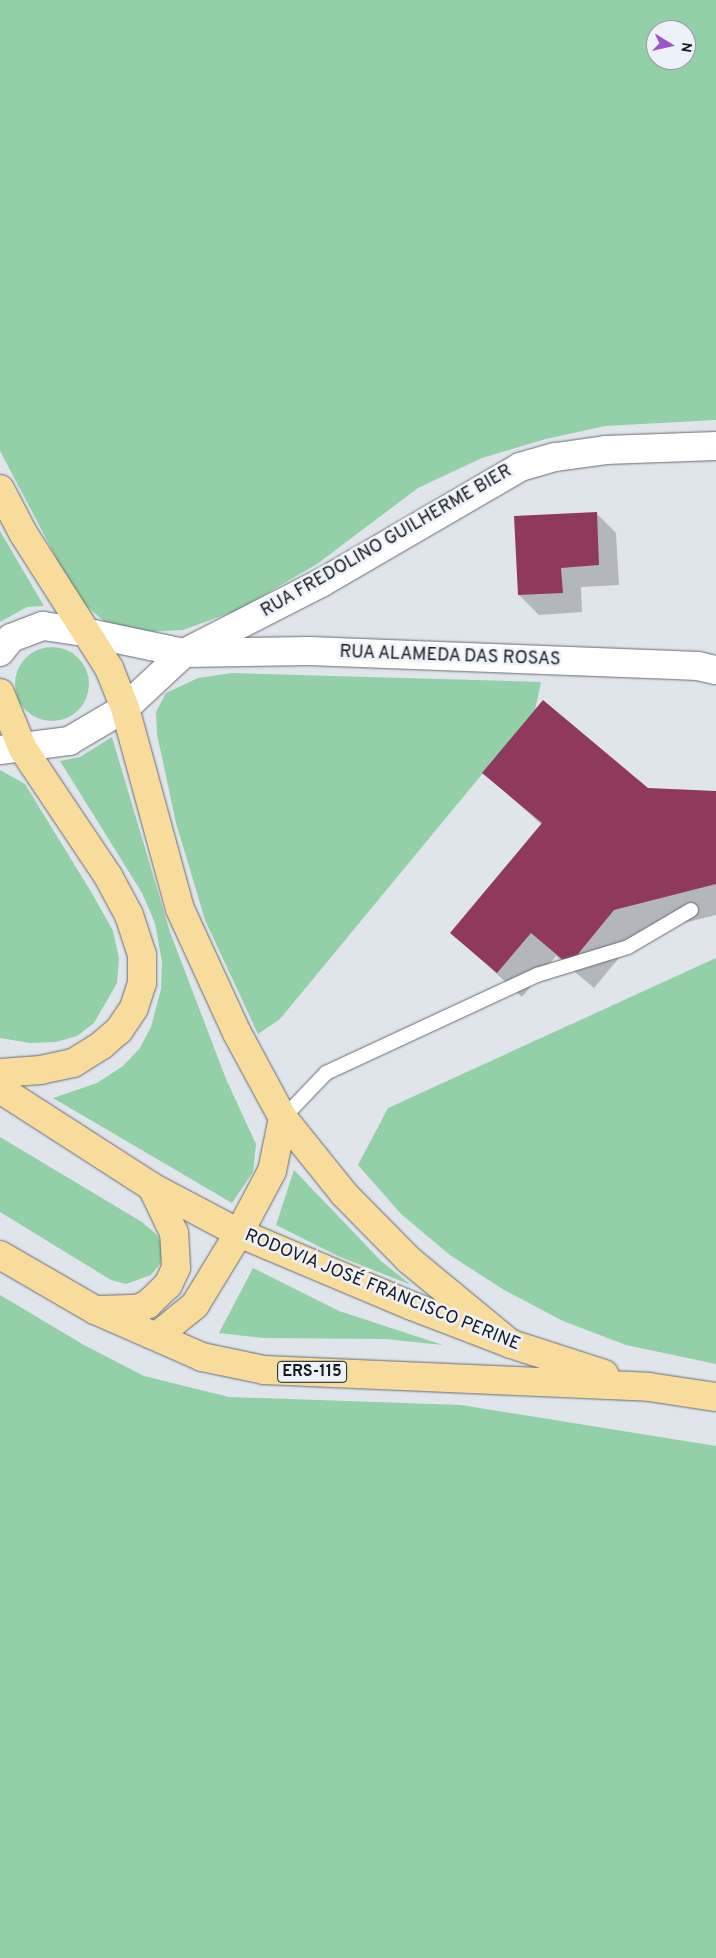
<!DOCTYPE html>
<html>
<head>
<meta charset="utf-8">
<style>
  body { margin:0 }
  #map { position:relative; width:716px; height:1958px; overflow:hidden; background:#e0e5ec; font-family:Overpass,sans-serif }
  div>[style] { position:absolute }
  .green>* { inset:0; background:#93cfa7 }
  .round { border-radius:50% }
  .shadow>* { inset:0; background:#0003 }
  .building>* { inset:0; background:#8f395f }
  .roads { filter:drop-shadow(0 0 1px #676c72) drop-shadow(0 0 1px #676c72) }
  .service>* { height:14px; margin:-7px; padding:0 7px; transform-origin:7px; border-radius:7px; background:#fff }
  .minor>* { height:28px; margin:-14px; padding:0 14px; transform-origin:14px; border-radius:14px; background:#fff }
  .tertiary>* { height:28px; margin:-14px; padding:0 14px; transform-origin:14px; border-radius:14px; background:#fff }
  .secondary>* { height:28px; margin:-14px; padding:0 14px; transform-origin:14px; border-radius:14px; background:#fff }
  .primary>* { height:28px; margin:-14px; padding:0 14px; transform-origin:14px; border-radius:14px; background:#f7dc9b }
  span { translate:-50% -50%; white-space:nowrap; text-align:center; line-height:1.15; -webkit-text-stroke:5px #edf2fa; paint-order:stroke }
  .shield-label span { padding:1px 4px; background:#edf2fa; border:1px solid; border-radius:4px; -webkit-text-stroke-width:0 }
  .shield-label { font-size:16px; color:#191a1d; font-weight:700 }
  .street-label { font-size:18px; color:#191a1d }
  .north { position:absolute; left:646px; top:20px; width:50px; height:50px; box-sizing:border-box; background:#edf2fa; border:1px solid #989ca2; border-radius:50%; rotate:99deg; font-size:14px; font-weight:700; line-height:20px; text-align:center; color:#191a1d }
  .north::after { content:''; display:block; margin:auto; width:18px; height:22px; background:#9c56ca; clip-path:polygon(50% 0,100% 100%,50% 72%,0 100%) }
</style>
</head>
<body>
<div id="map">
  <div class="green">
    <i style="clip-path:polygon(evenodd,0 0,716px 0,716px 420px,605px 426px,546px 439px,482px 458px,418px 488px,317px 564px,238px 610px,183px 630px,143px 632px,104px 621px,78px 599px,0 451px,0 0,656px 30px,686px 30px,686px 60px,656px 60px,656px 30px)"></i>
    <i style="clip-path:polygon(0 531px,44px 606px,27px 607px,0 622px)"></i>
    <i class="round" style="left:15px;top:647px;width:74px;height:74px"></i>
    <i style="clip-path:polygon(232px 673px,541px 682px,535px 710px,280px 1019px,258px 1034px,205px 920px,176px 823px,157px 734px,156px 712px,166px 693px,198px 678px)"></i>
    <i style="clip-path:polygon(112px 737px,170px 932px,226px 1079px,256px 1144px,253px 1172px,232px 1203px,53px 1098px,97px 1083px,123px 1066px,140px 1048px,151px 1027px,161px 989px,162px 962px,155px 923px,142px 893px,60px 761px,80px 757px)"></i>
    <i style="clip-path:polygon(0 770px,25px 784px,93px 895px,113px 931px,119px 958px,117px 983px,94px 1023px,77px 1036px,56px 1042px,30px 1043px,0 1038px)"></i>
    <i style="clip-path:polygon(716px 958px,716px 1364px,626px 1345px,563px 1321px,504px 1290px,450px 1255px,401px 1214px,358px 1165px,388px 1108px)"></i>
    <i style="clip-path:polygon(0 1137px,142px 1222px,157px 1235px,163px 1248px,160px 1264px,151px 1275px,126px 1284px,111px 1280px,0 1212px)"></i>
    <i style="clip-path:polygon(294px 1170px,381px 1261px,411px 1285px,338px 1256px,276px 1225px)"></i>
    <i style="clip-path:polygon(253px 1268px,339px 1311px,443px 1345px,385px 1339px,263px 1338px,219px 1333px)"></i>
    <i style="clip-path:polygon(0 1295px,84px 1345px,144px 1376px,229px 1397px,461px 1405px,716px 1446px,716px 1958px,0 1958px)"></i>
  </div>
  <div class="shadow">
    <i style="clip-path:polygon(596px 513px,616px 533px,619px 585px,581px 587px,582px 612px,539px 615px,519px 595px)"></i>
    <i style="clip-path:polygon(484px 773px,647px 789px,716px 792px,716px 915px,639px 934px,594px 988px,556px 956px,522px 997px,452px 933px,542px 825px)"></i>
  </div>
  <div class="building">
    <i style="clip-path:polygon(597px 512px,599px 565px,561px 568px,563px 593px,518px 595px,514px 516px)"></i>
    <i style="clip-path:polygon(543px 700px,648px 788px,716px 791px,716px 884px,614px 910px,569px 965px,531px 933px,497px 973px,450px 933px,542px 823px,482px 773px)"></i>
  </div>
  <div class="roads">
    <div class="service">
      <i style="left:283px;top:1118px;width:62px;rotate:-46.3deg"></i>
      <i style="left:326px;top:1073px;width:233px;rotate:-24.9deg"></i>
      <i style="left:537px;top:975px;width:95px;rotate:-17.1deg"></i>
      <i style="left:628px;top:947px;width:73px;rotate:-30.4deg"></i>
    </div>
    <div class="minor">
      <i style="left:184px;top:653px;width:125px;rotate:-0.9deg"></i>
      <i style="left:309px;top:651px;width:389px;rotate:2.2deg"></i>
      <i style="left:698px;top:666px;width:18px;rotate:13deg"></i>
    </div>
    <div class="tertiary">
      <i style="left:84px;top:632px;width:102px;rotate:11.9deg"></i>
      <i style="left:125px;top:708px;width:81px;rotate:-43deg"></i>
      <i style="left:184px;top:653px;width:154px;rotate:-27.1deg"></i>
      <i style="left:321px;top:583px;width:230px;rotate:-30.2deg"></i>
      <i style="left:520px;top:467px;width:37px;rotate:-16deg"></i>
      <i style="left:556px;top:457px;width:50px;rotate:-8deg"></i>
      <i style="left:606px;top:450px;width:110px;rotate:-2.1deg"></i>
    </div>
    <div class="secondary">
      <i style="left:0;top:652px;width:18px;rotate:-52deg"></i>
      <i style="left:11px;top:638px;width:34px;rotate:-21deg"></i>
      <i style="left:43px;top:626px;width:41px;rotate:8.3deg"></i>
      <i style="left:0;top:750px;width:70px;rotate:-7.4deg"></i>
      <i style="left:69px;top:741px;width:65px;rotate:-30.5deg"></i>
    </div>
    <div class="primary">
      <i style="left:0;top:489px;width:50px;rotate:62.4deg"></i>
      <i style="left:23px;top:533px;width:160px;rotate:57.5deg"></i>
      <i style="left:109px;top:668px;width:43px;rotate:68.2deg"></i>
      <i style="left:125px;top:708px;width:208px;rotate:74.7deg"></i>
      <i style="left:180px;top:909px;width:136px;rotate:65.3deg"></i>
      <i style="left:237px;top:1033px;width:97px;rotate:61.6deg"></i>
      <i style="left:283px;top:1118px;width:97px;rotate:51.2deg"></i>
      <i style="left:344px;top:1194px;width:93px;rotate:45.4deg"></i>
      <i style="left:409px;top:1260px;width:132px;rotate:39.5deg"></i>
      <i style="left:0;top:693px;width:61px;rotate:67.7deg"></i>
      <i style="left:23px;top:749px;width:153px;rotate:56.2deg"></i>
      <i style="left:108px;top:876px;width:44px;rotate:61.7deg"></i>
      <i style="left:129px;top:915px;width:42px;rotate:72deg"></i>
      <i style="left:142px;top:955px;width:28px;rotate:90deg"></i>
      <i style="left:142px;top:983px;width:26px;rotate:108deg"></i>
      <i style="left:134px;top:1008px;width:27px;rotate:124deg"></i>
      <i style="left:119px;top:1030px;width:23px;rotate:139deg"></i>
      <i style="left:102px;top:1045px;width:34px;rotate:148deg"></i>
      <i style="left:73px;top:1063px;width:33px;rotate:168deg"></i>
      <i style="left:41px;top:1070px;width:41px;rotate:175.8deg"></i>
      <i style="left:0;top:1089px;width:181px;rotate:32.8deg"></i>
      <i style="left:152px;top:1187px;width:98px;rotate:27.9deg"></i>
      <i style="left:239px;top:1233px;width:188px;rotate:22.9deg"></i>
      <i style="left:412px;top:1306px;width:106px;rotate:21deg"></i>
      <i style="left:511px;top:1344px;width:98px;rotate:17.9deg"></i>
      <i style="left:0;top:1255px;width:110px;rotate:30.1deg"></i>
      <i style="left:95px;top:1310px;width:117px;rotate:23.7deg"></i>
      <i style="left:202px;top:1357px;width:63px;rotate:11.8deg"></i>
      <i style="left:264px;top:1370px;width:385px;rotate:2.5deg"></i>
      <i style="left:649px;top:1387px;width:68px;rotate:8.5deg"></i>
      <i style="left:102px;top:1310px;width:35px;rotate:-2deg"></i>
      <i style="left:137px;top:1309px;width:12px;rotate:-24deg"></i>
      <i style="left:148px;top:1304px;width:28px;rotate:-44deg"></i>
      <i style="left:168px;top:1285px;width:19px;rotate:-65deg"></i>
      <i style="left:176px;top:1268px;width:35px;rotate:-93deg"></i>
      <i style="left:174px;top:1233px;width:51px;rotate:-115.6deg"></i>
      <i style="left:157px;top:1336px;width:49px;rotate:-39.2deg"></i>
      <i style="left:195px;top:1305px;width:84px;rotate:-58.6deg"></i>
      <i style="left:239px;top:1233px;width:70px;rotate:-62deg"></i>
      <i style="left:272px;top:1171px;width:54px;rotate:-78.3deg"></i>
    </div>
  </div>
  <div class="shield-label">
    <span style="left:312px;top:1372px">ERS-115</span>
  </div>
  <div class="street-label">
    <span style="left:387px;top:542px;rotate:-30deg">RUA FREDOLINO GUILHERME BIER</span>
    <span style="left:450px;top:657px;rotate:2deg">RUA ALAMEDA DAS ROSAS</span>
    <span style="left:382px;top:1291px;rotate:22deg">RODOVIA JOSÉ FRANCISCO PERINE</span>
  </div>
  <div class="north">N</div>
</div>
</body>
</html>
